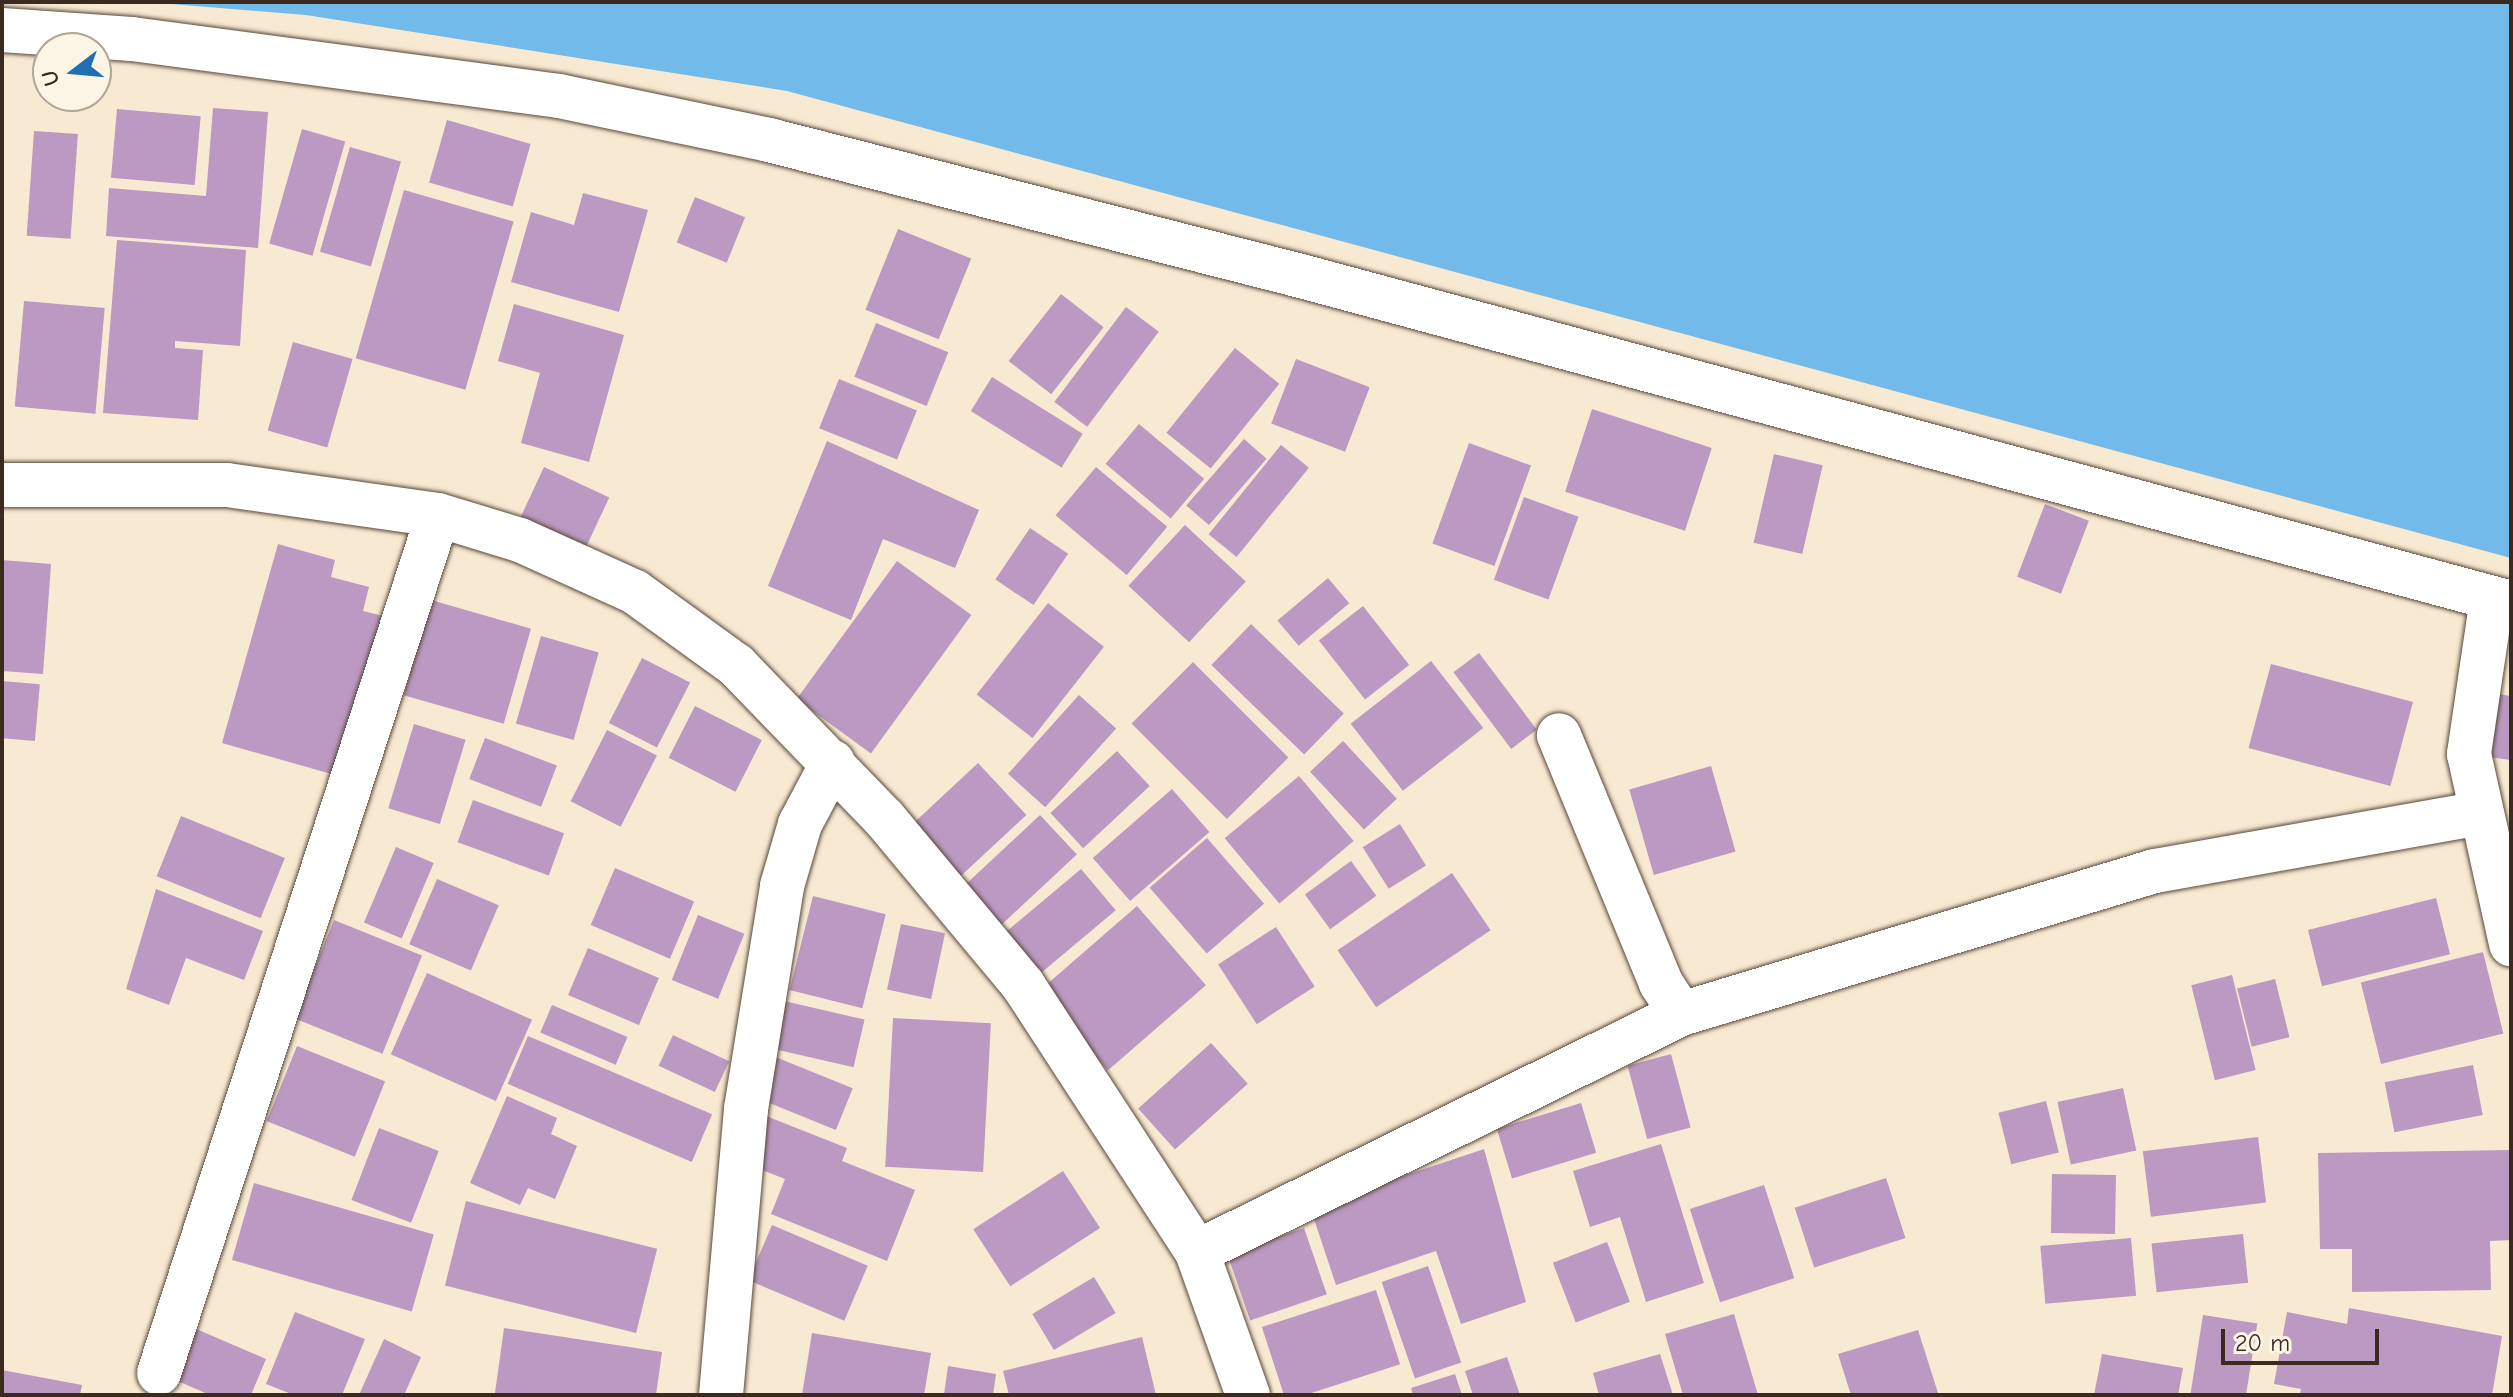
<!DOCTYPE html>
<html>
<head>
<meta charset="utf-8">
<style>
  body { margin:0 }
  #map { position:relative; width:2513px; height:1397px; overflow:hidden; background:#f8e9d2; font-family:"Comic Neue",sans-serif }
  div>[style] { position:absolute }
  .water>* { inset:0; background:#72baea }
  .building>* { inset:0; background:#bb99c2; transform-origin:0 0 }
  .roads { filter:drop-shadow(0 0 2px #574739) drop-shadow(0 0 2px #574739) }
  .minor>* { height:44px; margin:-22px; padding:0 22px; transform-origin:22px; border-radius:22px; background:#fff }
  .tertiary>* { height:44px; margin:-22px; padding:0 22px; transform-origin:22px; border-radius:22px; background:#fff }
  span { translate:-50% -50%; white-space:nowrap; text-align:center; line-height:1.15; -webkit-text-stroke:8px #fcf5e5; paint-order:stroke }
  .frame { position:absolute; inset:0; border:4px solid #3b2a1e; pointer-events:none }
  .north { position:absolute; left:32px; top:32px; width:80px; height:80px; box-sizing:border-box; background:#fcf5e5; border:2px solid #afa495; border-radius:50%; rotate:254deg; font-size:22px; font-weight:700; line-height:32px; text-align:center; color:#3b2a1e }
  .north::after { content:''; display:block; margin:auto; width:28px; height:36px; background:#1f6fb2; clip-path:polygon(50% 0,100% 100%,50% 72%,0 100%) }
  .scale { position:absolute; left:2221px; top:1329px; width:158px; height:36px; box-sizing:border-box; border:4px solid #3b2a1e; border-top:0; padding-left:10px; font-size:24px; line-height:28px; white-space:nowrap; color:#3b2a1e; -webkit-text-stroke:6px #fcf5e5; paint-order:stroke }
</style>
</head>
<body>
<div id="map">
  <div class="water">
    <i style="clip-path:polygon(147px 2px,2511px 2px,2511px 558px,787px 91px,306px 15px)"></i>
  </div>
  <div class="building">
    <i style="clip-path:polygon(213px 108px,268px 112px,258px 248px,106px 236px,109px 188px,206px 196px)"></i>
    <i style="left:117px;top:109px;width:84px;height:69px;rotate:5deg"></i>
    <i style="left:447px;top:120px;width:87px;height:65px;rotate:16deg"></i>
    <i style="left:302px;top:129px;width:45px;height:119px;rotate:16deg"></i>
    <i style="left:34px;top:131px;width:44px;height:105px;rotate:4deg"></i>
    <i style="left:350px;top:147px;width:53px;height:109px;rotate:16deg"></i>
    <i style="left:404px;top:190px;width:114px;height:175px;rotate:16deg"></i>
    <i style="clip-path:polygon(583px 193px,648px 210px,619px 312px,511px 282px,531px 212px,574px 225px)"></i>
    <i style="left:695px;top:197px;width:54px;height:49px;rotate:22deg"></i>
    <i style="left:898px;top:229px;width:79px;height:87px;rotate:22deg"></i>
    <i style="clip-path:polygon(117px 240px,246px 250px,240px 346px,175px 341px,175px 348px,203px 350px,198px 420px,103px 413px)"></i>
    <i style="left:1061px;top:294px;width:54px;height:85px;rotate:38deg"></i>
    <i style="left:24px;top:301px;width:81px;height:106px;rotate:5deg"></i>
    <i style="clip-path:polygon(514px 304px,624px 335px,589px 462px,521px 443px,540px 373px,498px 361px)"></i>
    <i style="left:1126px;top:307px;width:41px;height:119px;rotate:37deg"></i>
    <i style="left:876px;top:323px;width:78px;height:58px;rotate:22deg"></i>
    <i style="left:293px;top:342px;width:62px;height:92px;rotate:16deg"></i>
    <i style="left:1235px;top:348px;width:57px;height:109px;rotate:39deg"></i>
    <i style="left:1296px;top:359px;width:79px;height:69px;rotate:21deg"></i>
    <i style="left:992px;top:377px;width:107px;height:40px;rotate:32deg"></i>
    <i style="left:839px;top:379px;width:84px;height:53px;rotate:22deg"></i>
    <i style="left:1592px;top:409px;width:126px;height:87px;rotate:18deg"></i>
    <i style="left:1139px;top:424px;width:85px;height:52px;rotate:40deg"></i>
    <i style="left:1244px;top:439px;width:30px;height:88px;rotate:41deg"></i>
    <i style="clip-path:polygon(827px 441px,979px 510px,955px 568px,883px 539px,851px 620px,768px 586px)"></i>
    <i style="left:1469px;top:443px;width:66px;height:107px;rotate:20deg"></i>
    <i style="left:1281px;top:445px;width:36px;height:115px;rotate:39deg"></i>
    <i style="left:1774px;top:454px;width:50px;height:91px;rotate:13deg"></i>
    <i style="left:544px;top:467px;width:72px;height:57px;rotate:25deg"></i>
    <i style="left:1096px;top:467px;width:93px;height:63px;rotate:40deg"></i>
    <i style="left:1524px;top:497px;width:58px;height:88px;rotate:20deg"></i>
    <i style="left:2045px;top:504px;width:47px;height:78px;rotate:21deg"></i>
    <i style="left:1185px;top:525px;width:83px;height:83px;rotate:43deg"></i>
    <i style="left:1030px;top:528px;width:46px;height:62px;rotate:34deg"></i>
    <i style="clip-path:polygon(278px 544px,335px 560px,331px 577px,369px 587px,363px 611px,387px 617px,342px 777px,222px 743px)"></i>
    <i style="clip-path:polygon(2px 560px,51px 564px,43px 674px,2px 671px)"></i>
    <i style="left:897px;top:561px;width:92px;height:171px;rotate:36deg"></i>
    <i style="left:1328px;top:578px;width:33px;height:66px;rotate:50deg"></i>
    <i style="left:431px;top:600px;width:104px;height:99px;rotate:16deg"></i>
    <i style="left:1048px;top:603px;width:71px;height:116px;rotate:38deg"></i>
    <i style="left:1363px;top:606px;width:75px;height:56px;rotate:52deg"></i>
    <i style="left:1251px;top:624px;width:129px;height:57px;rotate:44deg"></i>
    <i style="left:541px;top:636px;width:60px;height:91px;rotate:16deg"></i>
    <i style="left:1479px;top:653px;width:96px;height:32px;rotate:53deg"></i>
    <i style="left:642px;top:658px;width:54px;height:73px;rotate:27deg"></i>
    <i style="left:1431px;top:661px;width:85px;height:102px;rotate:52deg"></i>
    <i style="left:1193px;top:662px;width:135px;height:87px;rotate:45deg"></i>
    <i style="left:2271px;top:664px;width:147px;height:87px;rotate:15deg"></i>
    <i style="left:2px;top:681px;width:38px;height:57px;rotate:5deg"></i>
    <i style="clip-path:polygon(2483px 692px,2511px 696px,2511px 760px,2474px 755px)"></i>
    <i style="left:1079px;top:695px;width:50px;height:106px;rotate:42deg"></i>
    <i style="left:695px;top:706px;width:75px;height:58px;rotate:27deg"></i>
    <i style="left:414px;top:724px;width:54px;height:88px;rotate:17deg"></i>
    <i style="left:607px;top:730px;width:56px;height:80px;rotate:27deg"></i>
    <i style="left:485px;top:738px;width:77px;height:44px;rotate:21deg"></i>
    <i style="left:1343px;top:741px;width:79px;height:45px;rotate:47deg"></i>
    <i style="left:1117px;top:751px;width:48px;height:91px;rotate:47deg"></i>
    <i style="left:978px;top:763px;width:71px;height:93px;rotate:47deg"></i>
    <i style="left:1711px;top:766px;width:89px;height:85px;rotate:74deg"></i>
    <i style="left:1299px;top:776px;width:85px;height:97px;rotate:50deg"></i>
    <i style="left:1172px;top:789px;width:57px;height:105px;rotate:49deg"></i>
    <i style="left:473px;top:800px;width:97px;height:45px;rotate:20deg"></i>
    <i style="left:1040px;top:815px;width:54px;height:104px;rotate:47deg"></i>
    <i style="left:181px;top:816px;width:112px;height:65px;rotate:22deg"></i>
    <i style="left:1400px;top:824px;width:49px;height:44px;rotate:58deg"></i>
    <i style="left:1207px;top:838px;width:87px;height:76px;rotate:49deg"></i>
    <i style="left:396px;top:847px;width:41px;height:82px;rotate:23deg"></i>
    <i style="left:1351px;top:861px;width:43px;height:57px;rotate:54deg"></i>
    <i style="left:615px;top:868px;width:86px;height:62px;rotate:23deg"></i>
    <i style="left:1081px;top:869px;width:54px;height:110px;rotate:50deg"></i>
    <i style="left:1452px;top:873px;width:69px;height:138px;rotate:56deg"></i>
    <i style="left:437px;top:879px;width:67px;height:71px;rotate:23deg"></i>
    <i style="clip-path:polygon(156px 889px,263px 931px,244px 980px,186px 958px,169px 1005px,126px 989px)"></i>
    <i style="left:813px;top:896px;width:75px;height:97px;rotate:14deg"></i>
    <i style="left:2436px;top:898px;width:58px;height:132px;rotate:76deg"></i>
    <i style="left:1137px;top:906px;width:105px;height:130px;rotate:49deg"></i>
    <i style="left:698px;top:915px;width:50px;height:70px;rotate:22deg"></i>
    <i style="left:334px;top:920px;width:95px;height:106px;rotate:22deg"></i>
    <i style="left:901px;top:924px;width:45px;height:67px;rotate:12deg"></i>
    <i style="left:1276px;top:927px;width:71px;height:69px;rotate:57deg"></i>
    <i style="left:588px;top:948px;width:77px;height:51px;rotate:23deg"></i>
    <i style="left:2483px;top:952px;width:84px;height:126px;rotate:76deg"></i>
    <i style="left:427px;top:973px;width:115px;height:89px;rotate:24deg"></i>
    <i style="left:2232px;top:975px;width:98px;height:42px;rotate:76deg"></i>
    <i style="left:2275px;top:979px;width:60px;height:39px;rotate:76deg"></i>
    <i style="left:771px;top:998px;width:96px;height:49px;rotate:13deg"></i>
    <i style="left:552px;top:1005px;width:82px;height:30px;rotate:23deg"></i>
    <i style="left:893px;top:1018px;width:98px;height:149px;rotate:3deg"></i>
    <i style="left:673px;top:1035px;width:62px;height:34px;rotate:25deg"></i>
    <i style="left:528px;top:1036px;width:200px;height:52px;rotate:23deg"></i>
    <i style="left:1211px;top:1043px;width:55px;height:98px;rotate:48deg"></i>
    <i style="left:297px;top:1046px;width:95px;height:81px;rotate:22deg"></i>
    <i style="left:1671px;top:1054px;width:76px;height:45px;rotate:75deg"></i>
    <i style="left:773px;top:1056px;width:86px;height:45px;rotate:22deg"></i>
    <i style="left:2473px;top:1065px;width:51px;height:90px;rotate:79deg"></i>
    <i style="left:2123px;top:1088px;width:64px;height:67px;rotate:78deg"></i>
    <i style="clip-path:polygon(507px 1096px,557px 1118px,551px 1134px,577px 1146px,555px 1199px,528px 1188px,520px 1205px,470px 1183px)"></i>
    <i style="left:2046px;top:1101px;width:53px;height:49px;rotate:76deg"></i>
    <i style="left:1581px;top:1103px;width:52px;height:88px;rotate:73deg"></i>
    <i style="clip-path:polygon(766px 1116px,847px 1148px,842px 1161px,915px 1190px,887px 1261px,771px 1214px,785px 1179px,747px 1164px)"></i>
    <i style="left:379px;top:1128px;width:64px;height:77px;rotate:21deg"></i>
    <i style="left:2258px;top:1137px;width:66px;height:116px;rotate:83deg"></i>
    <i style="clip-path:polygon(1661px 1144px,1704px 1283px,1646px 1302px,1620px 1217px,1590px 1227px,1573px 1171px)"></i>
    <i style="clip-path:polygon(1484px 1149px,1526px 1302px,1461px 1324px,1436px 1251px,1336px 1285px,1310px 1207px)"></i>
    <i style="clip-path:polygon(2511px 1150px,2511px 1240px,2490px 1241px,2491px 1290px,2352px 1292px,2352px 1249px,2320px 1249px,2318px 1153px)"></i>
    <i style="left:1063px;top:1171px;width:68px;height:107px;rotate:57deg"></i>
    <i style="left:2052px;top:1174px;width:64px;height:59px;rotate:1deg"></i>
    <i style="left:1886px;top:1178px;width:63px;height:96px;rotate:72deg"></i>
    <i style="left:254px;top:1183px;width:187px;height:80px;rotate:16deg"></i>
    <i style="left:1764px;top:1185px;width:98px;height:78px;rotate:72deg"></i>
    <i style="left:466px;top:1201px;width:197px;height:87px;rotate:14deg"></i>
    <i style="left:772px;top:1225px;width:104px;height:60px;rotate:23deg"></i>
    <i style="left:1304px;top:1228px;width:70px;height:81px;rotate:71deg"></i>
    <i style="left:2243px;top:1234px;width:49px;height:92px;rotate:84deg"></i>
    <i style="left:2131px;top:1238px;width:58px;height:91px;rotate:85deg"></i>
    <i style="left:1607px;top:1242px;width:64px;height:58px;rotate:69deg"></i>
    <i style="left:1428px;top:1266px;width:102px;height:49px;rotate:71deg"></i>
    <i style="left:1094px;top:1277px;width:42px;height:72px;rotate:59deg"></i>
    <i style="left:1376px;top:1290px;width:78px;height:120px;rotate:72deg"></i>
    <i style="clip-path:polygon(2349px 1308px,2502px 1336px,2492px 1395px,2300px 1395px,2301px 1389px,2274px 1384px,2287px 1312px,2347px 1324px)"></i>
    <i style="clip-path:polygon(295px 1312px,365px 1339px,342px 1395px,294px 1395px,266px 1384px)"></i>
    <i style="clip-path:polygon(1734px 1314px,1758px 1395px,1683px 1395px,1665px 1334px)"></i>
    <i style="left:2203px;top:1315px;width:55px;height:81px;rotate:9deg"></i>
    <i style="clip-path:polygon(194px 1328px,266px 1359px,251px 1395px,210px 1395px,173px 1379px)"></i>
    <i style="clip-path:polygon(504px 1328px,662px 1352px,656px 1395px,495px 1393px)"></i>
    <i style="clip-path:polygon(1918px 1330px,1938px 1393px,1851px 1395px,1838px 1354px)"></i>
    <i style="clip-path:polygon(812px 1333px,931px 1353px,924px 1395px,802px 1395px)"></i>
    <i style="clip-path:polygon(1142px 1337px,1156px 1395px,1009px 1395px,1003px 1371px)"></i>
    <i style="clip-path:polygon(384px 1339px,421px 1357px,404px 1395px,359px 1395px)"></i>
    <i style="clip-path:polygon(1660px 1354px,1673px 1395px,1599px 1395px,1593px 1373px)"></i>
    <i style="clip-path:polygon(2102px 1354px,2183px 1368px,2178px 1395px,2094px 1395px)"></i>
    <i style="clip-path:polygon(1507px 1357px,1520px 1395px,1473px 1395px,1465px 1371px)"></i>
    <i style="clip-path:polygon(948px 1366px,996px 1374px,993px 1395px,944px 1395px)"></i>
    <i style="clip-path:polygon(2px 1370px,82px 1385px,80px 1395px,2px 1395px)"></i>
    <i style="clip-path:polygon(1455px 1374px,1462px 1395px,1413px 1395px,1411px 1388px)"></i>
  </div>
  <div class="roads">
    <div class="minor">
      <i style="left:2px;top:485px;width:225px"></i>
      <i style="left:227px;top:485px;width:213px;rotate:8.1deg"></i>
      <i style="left:438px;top:515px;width:86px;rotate:17deg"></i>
      <i style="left:520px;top:540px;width:126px;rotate:24.3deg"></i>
      <i style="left:635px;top:592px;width:125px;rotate:35.9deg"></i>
      <i style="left:736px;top:665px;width:213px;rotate:46deg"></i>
      <i style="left:884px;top:818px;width:217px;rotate:50.2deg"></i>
      <i style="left:1023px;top:985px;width:319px;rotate:56.9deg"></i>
      <i style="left:1197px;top:1252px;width:152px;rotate:70.4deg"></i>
      <i style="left:2492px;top:598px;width:158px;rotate:98.4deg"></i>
      <i style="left:2469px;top:754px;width:195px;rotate:77.5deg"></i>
      <i style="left:1681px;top:1014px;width:495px;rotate:-16.8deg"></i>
      <i style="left:2155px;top:871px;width:331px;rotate:-10.1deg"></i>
      <i style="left:1197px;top:1252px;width:539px;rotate:-26.18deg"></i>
      <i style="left:1681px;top:1014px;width:37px;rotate:-123deg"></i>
      <i style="left:1661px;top:983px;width:268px;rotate:-112.4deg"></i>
      <i style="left:159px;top:1373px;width:902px;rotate:-71.99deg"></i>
      <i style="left:721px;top:1395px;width:287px;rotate:-85deg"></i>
      <i style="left:746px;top:1109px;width:226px;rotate:-80.8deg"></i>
      <i style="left:782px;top:886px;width:65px;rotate:-73.8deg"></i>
      <i style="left:800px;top:824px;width:70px;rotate:-62deg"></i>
    </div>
    <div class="tertiary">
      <i style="left:2px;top:30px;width:130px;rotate:4deg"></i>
      <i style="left:132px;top:39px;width:431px;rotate:7.6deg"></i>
      <i style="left:559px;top:96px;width:215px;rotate:11.8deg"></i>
      <i style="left:769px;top:140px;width:549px;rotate:14.34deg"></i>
      <i style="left:1301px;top:276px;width:1253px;rotate:15.12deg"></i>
    </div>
  </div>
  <div class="frame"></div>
  <div class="north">U</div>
  <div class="scale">20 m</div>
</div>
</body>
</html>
